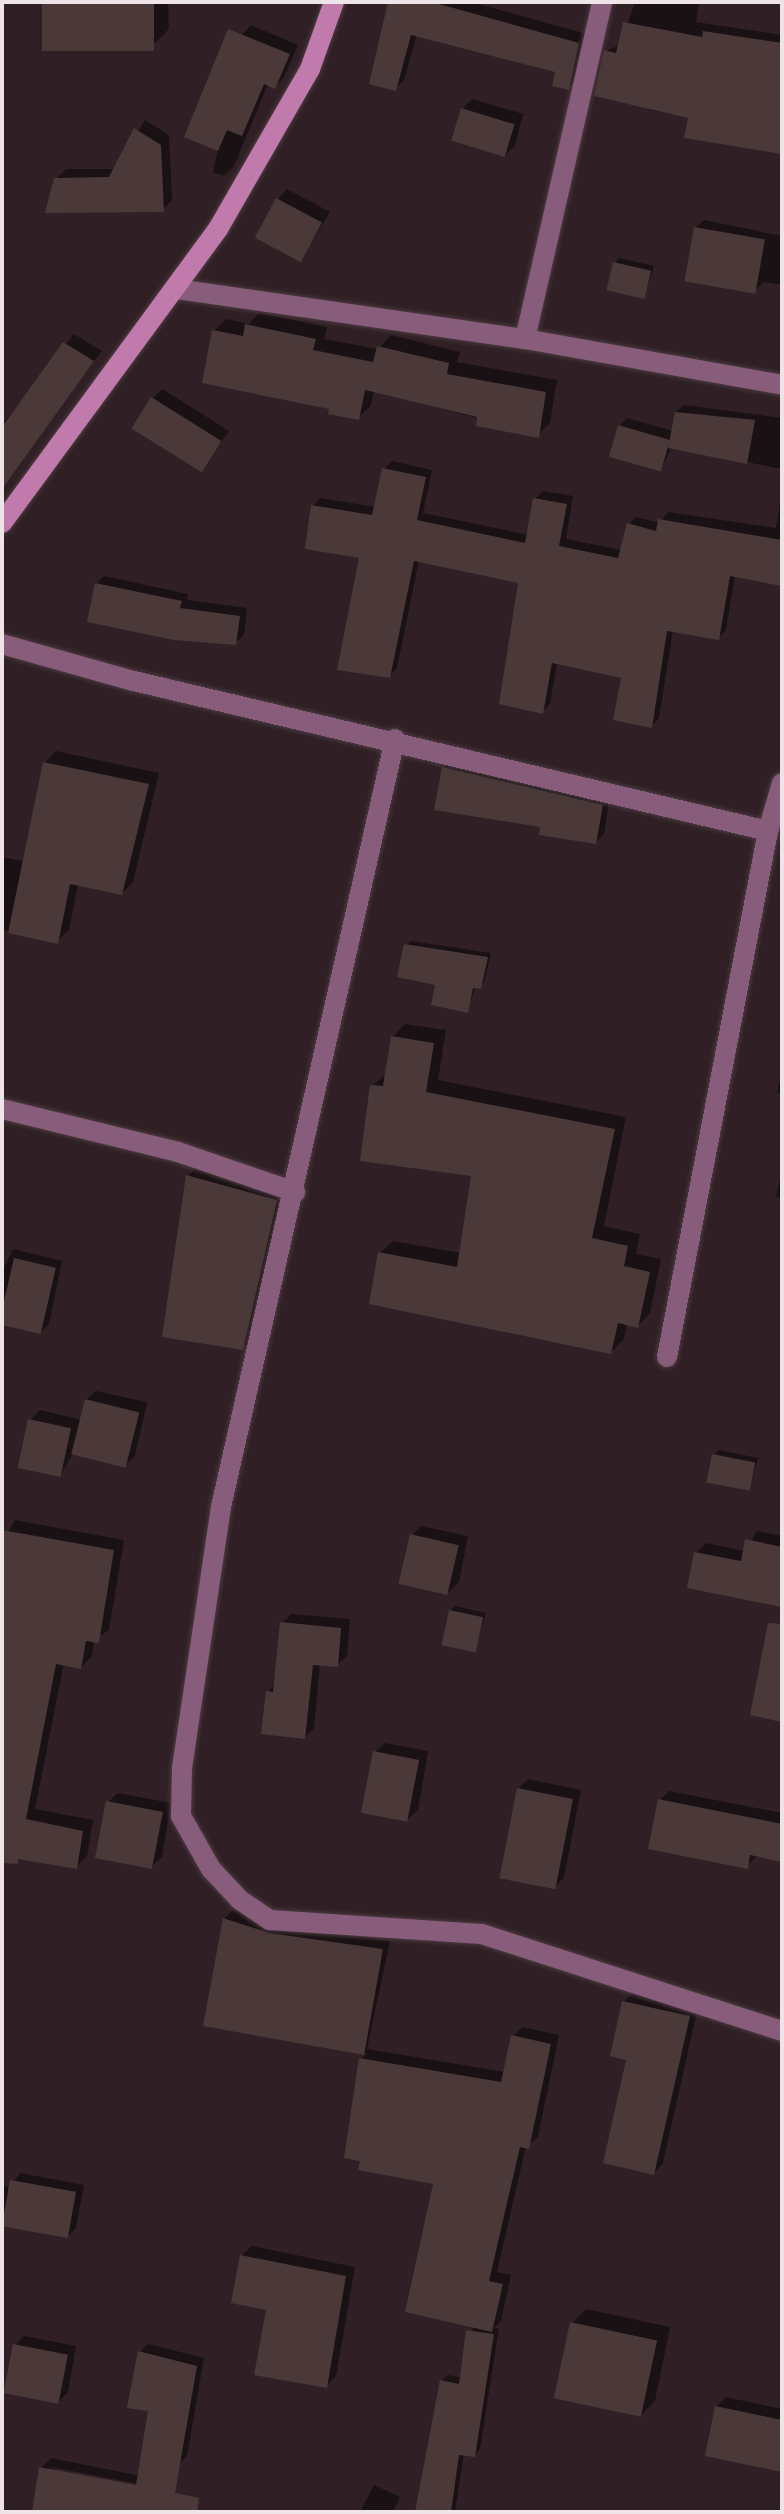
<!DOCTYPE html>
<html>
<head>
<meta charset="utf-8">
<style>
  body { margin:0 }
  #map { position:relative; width:784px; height:2514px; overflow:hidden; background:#302025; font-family:"PT Sans Narrow",sans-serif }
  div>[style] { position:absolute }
  .shadow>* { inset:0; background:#0007 }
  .building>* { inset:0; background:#4b3939; transform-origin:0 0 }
  .roads { filter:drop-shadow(0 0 2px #4b3b40) drop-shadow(0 0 2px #4b3b40) }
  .street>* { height:20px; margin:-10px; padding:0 10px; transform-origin:10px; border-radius:10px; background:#885c7b }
  .secondary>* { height:20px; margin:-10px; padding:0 10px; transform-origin:10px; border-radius:10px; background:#c07aac }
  span { translate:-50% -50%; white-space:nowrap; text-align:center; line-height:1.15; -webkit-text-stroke:6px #130c0e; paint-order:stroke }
  .frame { position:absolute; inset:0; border:4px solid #efe4e7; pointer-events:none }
</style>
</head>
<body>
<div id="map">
  <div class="shadow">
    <i style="clip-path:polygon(44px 2px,168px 2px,169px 29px,155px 43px)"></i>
    <i style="clip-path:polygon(393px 2px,471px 2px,587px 34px,577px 79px,568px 88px,557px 70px,417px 34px,404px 80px,395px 89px)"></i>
    <i style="clip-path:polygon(635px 2px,699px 2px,696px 22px,782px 35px,782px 152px,690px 117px,650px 110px,606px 51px,620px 45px)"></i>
    <i style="clip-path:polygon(251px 25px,298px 45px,284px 77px,275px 87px,268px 84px,234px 166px,224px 176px,213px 172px,242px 35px)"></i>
    <i style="clip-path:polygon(472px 99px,523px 114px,515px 146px,505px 155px,462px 109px)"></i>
    <i style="clip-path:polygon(145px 120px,169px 135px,172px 200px,163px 210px,56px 179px,66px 169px,116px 169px)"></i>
    <i style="clip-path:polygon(287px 189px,330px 212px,301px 259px,278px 199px)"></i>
    <i style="clip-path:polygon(704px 220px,782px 236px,782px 285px,763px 282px,755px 291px,696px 227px)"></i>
    <i style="clip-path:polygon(619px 258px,654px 266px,644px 296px,615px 263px)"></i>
    <i style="clip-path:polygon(259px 313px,327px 327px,324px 339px,378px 349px,391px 335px,460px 352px,457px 362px,557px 380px,550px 423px,538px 435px,374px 390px,371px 405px,358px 418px,332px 407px,214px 331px,226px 319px,249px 324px)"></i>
    <i style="clip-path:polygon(74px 334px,102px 351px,2px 483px,2px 425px)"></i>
    <i style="clip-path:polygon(162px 389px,229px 431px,201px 470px,153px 398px)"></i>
    <i style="clip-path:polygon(684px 405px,782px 418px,782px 469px,672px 447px,660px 470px,619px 426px,627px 418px,673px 431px,676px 412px)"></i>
    <i style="clip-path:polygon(392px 461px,432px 470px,423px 513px,529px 535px,535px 499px,543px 491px,573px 496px,566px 539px,622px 550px,629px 524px,636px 517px,660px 523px,668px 512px,776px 528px,782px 489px,782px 584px,735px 575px,726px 630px,718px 638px,673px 630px,659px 718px,652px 726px,623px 677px,557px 663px,550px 704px,542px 711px,520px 582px,419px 560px,397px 668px,389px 676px,362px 556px,313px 506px,320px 498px,376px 507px,384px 469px)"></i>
    <i style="clip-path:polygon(104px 576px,188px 594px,187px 600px,247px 608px,244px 635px,235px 643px,96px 584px)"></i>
    <i style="clip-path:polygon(56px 751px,159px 773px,133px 882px,122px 893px,78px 884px,69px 930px,57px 941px,2px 930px,2px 857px,23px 861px,45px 763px)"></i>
    <i style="clip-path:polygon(452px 760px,610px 797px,604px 834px,596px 842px,542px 826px,444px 768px)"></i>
    <i style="clip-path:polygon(411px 941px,491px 953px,484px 983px,476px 986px,467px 1011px,437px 984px,406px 945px)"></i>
    <i style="clip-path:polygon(405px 1024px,446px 1030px,438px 1080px,626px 1117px,604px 1226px,640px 1234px,636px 1254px,661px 1259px,650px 1313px,638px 1326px,627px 1323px,624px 1339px,611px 1352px,502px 1332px,380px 1253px,393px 1241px,461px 1253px,474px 1174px,372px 1086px,387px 1073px,393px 1037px)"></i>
    <i style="clip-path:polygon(782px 1071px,782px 1094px,777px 1093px)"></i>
    <i style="clip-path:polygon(202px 1163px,290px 1186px,256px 1334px,242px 1348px,188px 1176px)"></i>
    <i style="clip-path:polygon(782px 1171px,782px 1198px,776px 1197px)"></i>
    <i style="clip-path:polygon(13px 1249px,62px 1261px,49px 1324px,41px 1332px,2px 1323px,2px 1272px)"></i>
    <i style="clip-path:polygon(96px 1391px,147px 1402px,135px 1456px,125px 1465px,73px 1453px,61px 1475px,30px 1420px,40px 1410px,82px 1420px,86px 1400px)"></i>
    <i style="clip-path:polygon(719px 1450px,758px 1458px,749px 1489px,714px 1455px)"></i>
    <i style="clip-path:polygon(15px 1520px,124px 1540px,109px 1630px,94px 1640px,92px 1656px,81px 1667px,64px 1663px,35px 1809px,93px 1820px,87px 1856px,76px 1867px,2px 1854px,2px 1542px)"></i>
    <i style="clip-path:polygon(421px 1526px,468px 1536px,459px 1582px,449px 1592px,412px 1535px)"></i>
    <i style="clip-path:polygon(757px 1531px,782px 1536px,782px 1605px,696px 1553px,706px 1543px,745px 1551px)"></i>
    <i style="clip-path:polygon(455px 1606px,486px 1613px,475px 1650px,450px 1611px)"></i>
    <i style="clip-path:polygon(291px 1614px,350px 1619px,347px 1656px,337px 1665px,320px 1664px,314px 1728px,305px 1737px,268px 1692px,276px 1683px,282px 1623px)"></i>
    <i style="clip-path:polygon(385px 1743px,428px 1751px,418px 1810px,408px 1819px,375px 1752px)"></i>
    <i style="clip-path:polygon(528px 1779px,581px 1790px,564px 1877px,555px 1887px,518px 1789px)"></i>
    <i style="clip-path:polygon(669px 1791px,782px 1813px,782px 1860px,757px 1855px,747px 1867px,660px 1800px)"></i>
    <i style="clip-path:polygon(118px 1793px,171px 1803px,162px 1857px,152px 1866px,108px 1802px)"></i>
    <i style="clip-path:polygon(233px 1910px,278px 1925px,390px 1941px,367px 2049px,505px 2072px,513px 2036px,523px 2027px,559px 2035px,538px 2137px,526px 2146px,497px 2272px,511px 2275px,501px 2321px,494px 2328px,499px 2328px,480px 2449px,474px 2455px,464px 2453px,455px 2512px,417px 2512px,441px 2381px,448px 2375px,462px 2378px,473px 2326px,436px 2182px,361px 2059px,367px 2054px,206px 2024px,225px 1918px)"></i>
    <i style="clip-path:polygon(633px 1993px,698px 2007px,663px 2163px,654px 2173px,628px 2058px,624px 2002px)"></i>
    <i style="clip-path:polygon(20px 2173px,84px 2185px,76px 2228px,68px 2236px,2px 2224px,2px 2186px,10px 2187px)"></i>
    <i style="clip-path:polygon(251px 2246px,355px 2267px,336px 2376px,326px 2386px,268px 2308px,242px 2256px)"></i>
    <i style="clip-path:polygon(586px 2309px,670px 2327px,655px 2401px,641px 2415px,572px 2323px)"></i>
    <i style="clip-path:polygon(24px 2336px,76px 2346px,68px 2392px,58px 2402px,15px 2345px)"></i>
    <i style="clip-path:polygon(148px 2344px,204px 2358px,187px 2456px,179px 2464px,150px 2410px,130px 2406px,140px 2352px)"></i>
    <i style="clip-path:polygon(726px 2397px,782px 2409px,782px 2470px,716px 2407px)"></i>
    <i style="clip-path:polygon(51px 2458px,166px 2481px,164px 2489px,46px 2466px,160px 2512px,43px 2512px,41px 2468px)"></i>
    <i style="clip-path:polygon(374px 2485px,400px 2497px,393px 2512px,360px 2512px)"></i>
  </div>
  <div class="building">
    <i style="left:42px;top:2px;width:112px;height:49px"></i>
    <i style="clip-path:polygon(388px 2px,432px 2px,579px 43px,569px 90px,552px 86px,555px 72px,411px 35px,396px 91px,369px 84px)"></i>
    <i style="clip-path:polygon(623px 22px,702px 37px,703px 31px,782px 43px,782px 154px,684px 138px,688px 118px,594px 96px,604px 50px,616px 53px)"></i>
    <i style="clip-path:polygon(228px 29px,290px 54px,275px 89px,264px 84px,242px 136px,227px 130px,218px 151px,184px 137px)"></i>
    <i style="left:461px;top:108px;width:56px;height:34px;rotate:17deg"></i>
    <i style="clip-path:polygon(134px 128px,161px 145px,164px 212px,45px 213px,54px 178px,109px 177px)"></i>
    <i style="left:276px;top:198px;width:52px;height:45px;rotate:28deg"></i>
    <i style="left:694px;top:227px;width:72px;height:55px;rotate:10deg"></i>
    <i style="left:613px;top:262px;width:39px;height:29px;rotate:13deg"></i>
    <i style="clip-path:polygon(245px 324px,316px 339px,313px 350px,373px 362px,377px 346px,449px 363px,447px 374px,546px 392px,539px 438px,476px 426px,477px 417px,365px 390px,359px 420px,328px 414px,329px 409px,202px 383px,212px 330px,243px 336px)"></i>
    <i style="clip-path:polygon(63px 342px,94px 361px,2px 489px,2px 427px)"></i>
    <i style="left:151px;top:397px;width:83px;height:37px;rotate:32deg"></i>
    <i style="clip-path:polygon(675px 412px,755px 420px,747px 464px,668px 448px)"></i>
    <i style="left:618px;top:425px;width:54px;height:33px;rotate:16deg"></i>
    <i style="clip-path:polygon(382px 468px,426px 477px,417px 520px,525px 543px,533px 498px,567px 504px,559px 546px,618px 558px,627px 523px,656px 531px,658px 519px,782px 540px,782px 586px,730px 576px,719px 640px,667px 631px,652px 728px,613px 720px,621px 678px,552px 663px,543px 714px,499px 704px,518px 583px,414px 561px,390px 678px,337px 670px,359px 558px,305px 549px,311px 505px,372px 515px)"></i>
    <i style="clip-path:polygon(95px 583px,182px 601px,180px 608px,240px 616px,236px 645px,174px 640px,87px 622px)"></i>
    <i style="clip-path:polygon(43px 762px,149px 784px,122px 895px,70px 884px,58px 944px,8px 933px)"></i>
    <i style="clip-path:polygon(442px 767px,603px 805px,596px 844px,539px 835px,540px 827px,434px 810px)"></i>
    <i style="clip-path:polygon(404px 944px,488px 957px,481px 989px,473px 988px,468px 1013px,431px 1005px,435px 985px,397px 977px)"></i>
    <i style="clip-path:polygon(391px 1036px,434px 1043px,426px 1092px,615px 1129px,592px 1238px,628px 1246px,624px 1266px,650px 1272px,638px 1328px,618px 1323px,611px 1354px,369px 1304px,378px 1252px,457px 1267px,471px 1176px,360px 1161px,370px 1085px,383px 1086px)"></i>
    <i style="clip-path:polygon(186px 1175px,277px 1200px,243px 1350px,162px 1337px)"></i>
    <i style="left:14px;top:1258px;width:43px;height:68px;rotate:13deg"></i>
    <i style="left:85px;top:1399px;width:56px;height:57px;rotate:14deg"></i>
    <i style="left:28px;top:1419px;width:44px;height:50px;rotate:12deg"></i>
    <i style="left:712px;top:1454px;width:44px;height:29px;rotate:11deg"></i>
    <i style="clip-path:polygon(2px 1530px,114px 1550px,99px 1643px,86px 1641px,81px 1669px,56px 1664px,26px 1819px,83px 1831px,77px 1869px,18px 1859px,18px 1864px,2px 1863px)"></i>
    <i style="left:410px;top:1534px;width:50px;height:51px;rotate:13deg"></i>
    <i style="clip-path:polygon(745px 1539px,782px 1547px,782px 1607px,687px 1588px,694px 1552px,741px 1561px)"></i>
    <i style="left:449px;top:1610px;width:35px;height:36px;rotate:12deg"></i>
    <i style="clip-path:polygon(280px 1622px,341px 1628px,338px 1667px,313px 1665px,305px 1739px,261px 1734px,266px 1691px,273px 1692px)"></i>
    <i style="clip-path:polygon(768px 1623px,782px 1624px,782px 1722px,750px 1715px)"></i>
    <i style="left:373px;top:1751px;width:47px;height:63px;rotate:11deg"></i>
    <i style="left:517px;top:1788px;width:57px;height:92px;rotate:11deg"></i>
    <i style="clip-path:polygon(658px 1799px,782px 1824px,782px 1862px,750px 1855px,748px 1869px,648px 1849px)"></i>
    <i style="left:106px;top:1801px;width:58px;height:58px;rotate:11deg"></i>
    <i style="clip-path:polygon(223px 1918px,269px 1933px,383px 1949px,364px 2055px,203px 2026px)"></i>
    <i style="clip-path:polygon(622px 2001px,690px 2016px,654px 2175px,603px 2163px,626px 2060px,610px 2056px)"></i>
    <i style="clip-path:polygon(511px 2035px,551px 2044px,529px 2149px,520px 2147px,489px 2281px,503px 2284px,492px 2332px,405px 2312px,433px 2184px,358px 2170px,360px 2161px,344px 2158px,359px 2058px,501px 2082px)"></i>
    <i style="left:10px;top:2180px;width:67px;height:47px;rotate:10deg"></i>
    <i style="clip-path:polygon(240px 2255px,346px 2276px,327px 2388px,254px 2375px,266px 2310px,231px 2303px)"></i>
    <i style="left:570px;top:2322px;width:89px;height:78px;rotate:12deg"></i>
    <i style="clip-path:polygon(466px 2330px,494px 2334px,475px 2457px,459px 2455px,451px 2512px,415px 2512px,440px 2380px,459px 2384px)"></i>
    <i style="left:13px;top:2344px;width:56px;height:50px;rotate:11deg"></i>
    <i style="clip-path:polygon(138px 2351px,197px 2366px,175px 2493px,199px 2498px,197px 2512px,32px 2512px,39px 2467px,136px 2485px,148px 2411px,127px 2408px)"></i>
    <i style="clip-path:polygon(715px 2406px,782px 2420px,782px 2472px,705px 2456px)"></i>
  </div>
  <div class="roads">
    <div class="street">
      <i style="left:177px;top:289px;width:352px;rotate:8.2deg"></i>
      <i style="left:525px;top:339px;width:261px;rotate:10.1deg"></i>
      <i style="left:525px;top:339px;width:346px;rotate:-77.1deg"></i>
      <i style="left:2px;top:644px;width:137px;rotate:15.7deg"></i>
      <i style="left:134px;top:681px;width:652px;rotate:13.31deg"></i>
      <i style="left:395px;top:739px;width:787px;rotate:102.77deg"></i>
      <i style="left:221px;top:1507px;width:264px;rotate:98.5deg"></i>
      <i style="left:182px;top:1768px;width:48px;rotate:91.2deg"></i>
      <i style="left:181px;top:1816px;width:61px;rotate:60.5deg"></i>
      <i style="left:211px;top:1869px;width:42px;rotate:46.9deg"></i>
      <i style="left:240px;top:1900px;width:36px;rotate:34deg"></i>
      <i style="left:270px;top:1920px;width:212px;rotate:3.8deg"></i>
      <i style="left:482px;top:1934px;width:315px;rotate:17.9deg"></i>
      <i style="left:2px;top:1109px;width:181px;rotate:13.7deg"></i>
      <i style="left:178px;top:1152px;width:124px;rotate:18.9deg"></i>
      <i style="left:667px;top:1357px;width:536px;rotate:-79.13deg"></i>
      <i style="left:768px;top:831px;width:50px;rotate:-73.7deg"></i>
    </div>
    <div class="secondary">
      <i style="left:2px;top:523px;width:365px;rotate:-53.7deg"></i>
      <i style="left:218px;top:229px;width:185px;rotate:-60.1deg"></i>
      <i style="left:310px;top:69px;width:71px;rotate:-70.3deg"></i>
    </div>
  </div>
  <div class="frame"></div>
</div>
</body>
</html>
